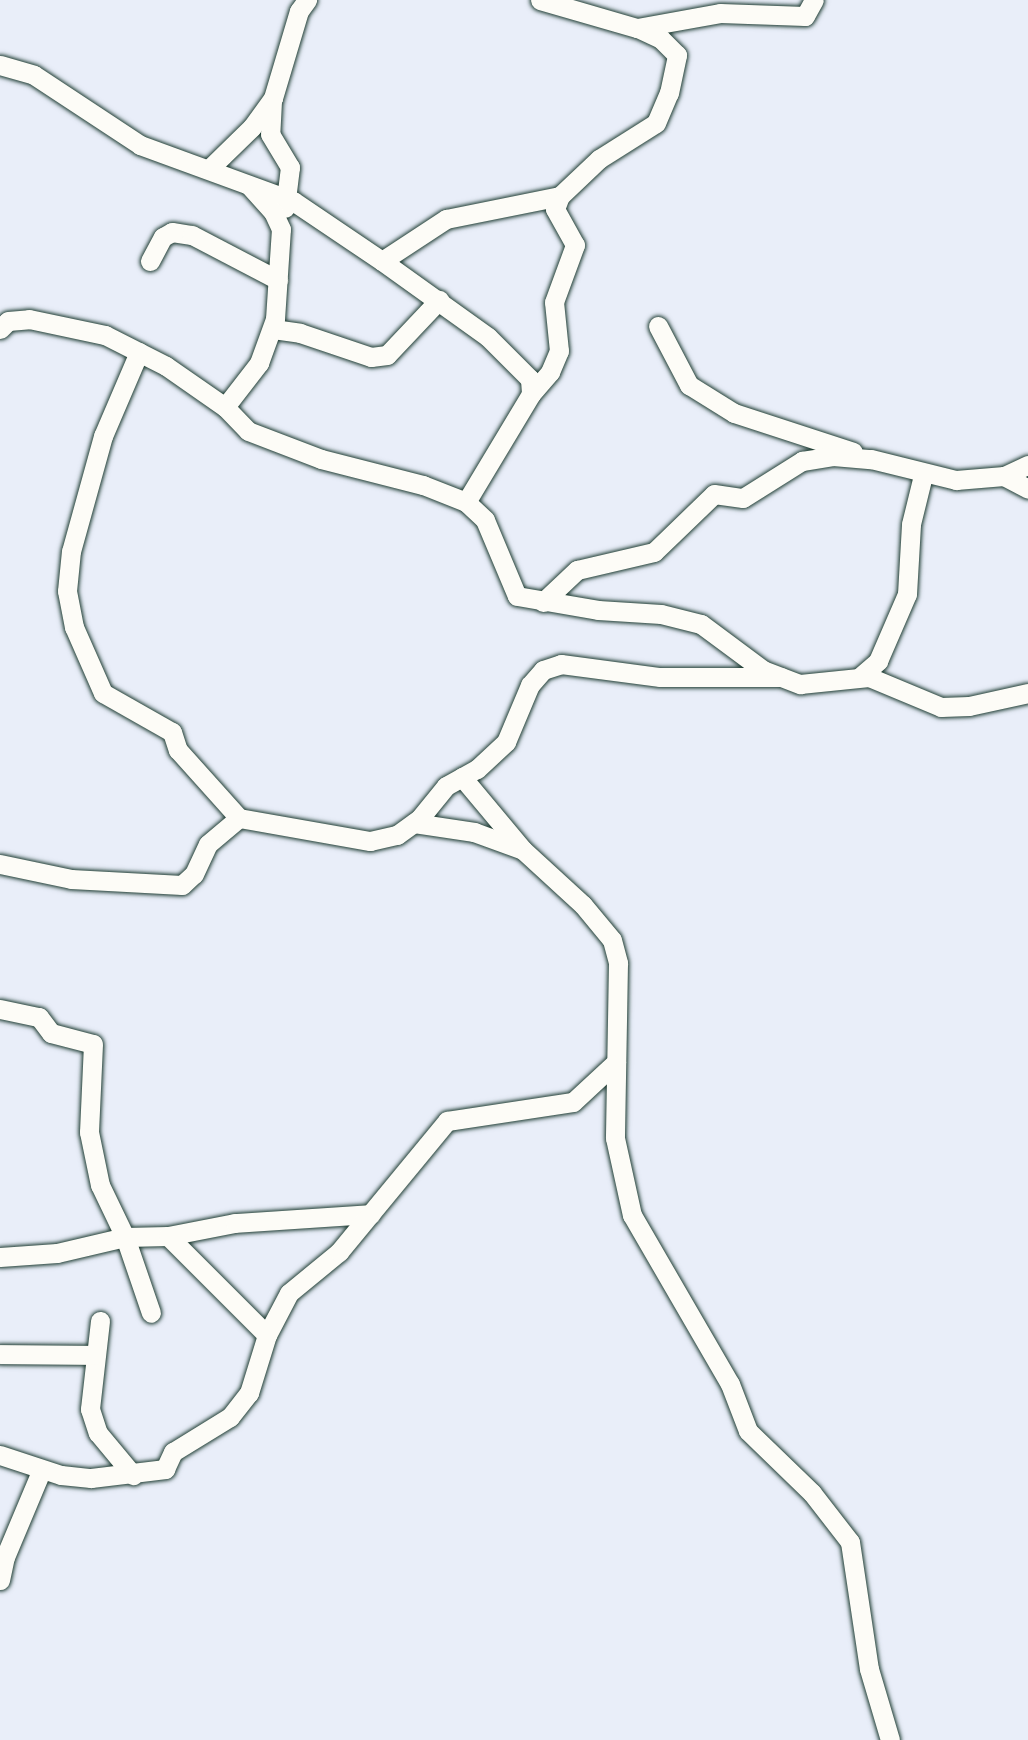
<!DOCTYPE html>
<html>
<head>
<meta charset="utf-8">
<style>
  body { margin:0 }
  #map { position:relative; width:1028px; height:1740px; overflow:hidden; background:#e9eef9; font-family:Mynerve,sans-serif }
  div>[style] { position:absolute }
  .roads { filter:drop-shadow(0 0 2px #1f3d34) drop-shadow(0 0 2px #1f3d34) }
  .minor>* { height:19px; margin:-9.5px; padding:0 9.5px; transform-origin:9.5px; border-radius:9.5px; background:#fdfcf7 }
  span { translate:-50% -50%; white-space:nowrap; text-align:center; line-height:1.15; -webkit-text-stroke:5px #fdfcf7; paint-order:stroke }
</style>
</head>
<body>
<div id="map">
  <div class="roads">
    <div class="minor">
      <i style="left:540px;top:0;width:101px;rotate:16.1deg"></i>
      <i style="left:637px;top:28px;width:84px;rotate:-10.2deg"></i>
      <i style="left:720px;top:13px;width:85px;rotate:2deg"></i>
      <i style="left:805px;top:16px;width:18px;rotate:-61deg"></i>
      <i style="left:0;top:65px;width:35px;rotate:16deg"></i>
      <i style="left:34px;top:75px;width:127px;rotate:33.4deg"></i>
      <i style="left:140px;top:145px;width:163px;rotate:20.1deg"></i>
      <i style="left:293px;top:201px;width:107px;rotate:34deg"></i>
      <i style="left:382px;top:261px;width:77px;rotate:-33.3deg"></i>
      <i style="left:446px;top:219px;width:116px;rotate:-11.4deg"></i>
      <i style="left:272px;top:101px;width:33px;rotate:93deg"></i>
      <i style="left:270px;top:134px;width:39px;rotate:59deg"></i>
      <i style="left:290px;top:167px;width:41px;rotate:97deg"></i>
      <i style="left:209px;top:169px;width:60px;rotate:-44.3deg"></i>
      <i style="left:252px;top:127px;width:36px;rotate:-54deg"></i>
      <i style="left:273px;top:98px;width:91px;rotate:-73.4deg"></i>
      <i style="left:299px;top:11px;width:14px;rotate:-54deg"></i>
      <i style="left:150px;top:261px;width:27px;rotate:-62deg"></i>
      <i style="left:163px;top:237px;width:10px;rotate:-29deg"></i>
      <i style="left:172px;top:232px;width:20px;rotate:9deg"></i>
      <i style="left:192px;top:235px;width:97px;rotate:27.6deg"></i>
      <i style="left:382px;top:261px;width:130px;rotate:35.6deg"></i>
      <i style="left:488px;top:337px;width:59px;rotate:45deg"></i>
      <i style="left:530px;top:379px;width:15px;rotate:86deg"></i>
      <i style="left:531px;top:394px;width:126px;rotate:121deg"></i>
      <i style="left:466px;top:502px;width:26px;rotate:43deg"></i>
      <i style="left:485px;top:520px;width:82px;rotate:67.2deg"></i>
      <i style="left:517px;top:596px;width:82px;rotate:9.8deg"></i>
      <i style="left:598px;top:610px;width:63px;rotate:3.6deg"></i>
      <i style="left:661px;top:614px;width:41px;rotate:14deg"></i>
      <i style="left:701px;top:624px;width:77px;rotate:36.6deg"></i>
      <i style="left:763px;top:670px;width:40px;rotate:21deg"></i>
      <i style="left:800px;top:684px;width:69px;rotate:-5.8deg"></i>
      <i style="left:869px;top:677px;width:78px;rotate:22.6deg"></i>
      <i style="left:941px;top:707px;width:28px;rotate:-2deg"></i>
      <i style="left:969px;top:706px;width:60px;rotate:-12.4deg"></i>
      <i style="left:658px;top:326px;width:67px;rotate:62.3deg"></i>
      <i style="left:689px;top:385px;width:53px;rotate:31.9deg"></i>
      <i style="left:734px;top:413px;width:125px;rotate:18.1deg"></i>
      <i style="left:0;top:329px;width:11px;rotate:-45deg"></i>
      <i style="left:8px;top:321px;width:21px;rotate:-5deg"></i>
      <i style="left:29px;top:319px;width:78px;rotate:11.9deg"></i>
      <i style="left:105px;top:335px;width:68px;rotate:26.9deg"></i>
      <i style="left:166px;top:366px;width:72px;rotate:34.8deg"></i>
      <i style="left:225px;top:407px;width:33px;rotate:46deg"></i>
      <i style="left:248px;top:431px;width:78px;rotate:21deg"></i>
      <i style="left:321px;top:459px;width:105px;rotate:14.3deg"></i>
      <i style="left:423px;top:485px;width:46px;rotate:21.6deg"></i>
      <i style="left:273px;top:329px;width:27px;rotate:8deg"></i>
      <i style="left:300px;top:333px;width:75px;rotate:18.7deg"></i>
      <i style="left:371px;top:357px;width:16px;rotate:-7deg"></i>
      <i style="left:387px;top:355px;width:76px;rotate:-46.6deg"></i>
      <i style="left:139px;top:352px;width:91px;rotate:113.2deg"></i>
      <i style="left:103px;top:436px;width:119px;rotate:105.5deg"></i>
      <i style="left:71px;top:551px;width:40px;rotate:95.7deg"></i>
      <i style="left:67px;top:591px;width:37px;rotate:79deg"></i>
      <i style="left:74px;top:627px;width:72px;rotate:66.3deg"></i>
      <i style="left:103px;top:693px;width:79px;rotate:29.5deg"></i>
      <i style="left:172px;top:732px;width:19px;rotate:72deg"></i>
      <i style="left:178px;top:750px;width:91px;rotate:48.1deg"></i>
      <i style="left:239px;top:818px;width:133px;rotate:10deg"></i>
      <i style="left:370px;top:841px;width:28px;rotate:-13deg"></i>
      <i style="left:397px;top:835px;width:29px;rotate:-36deg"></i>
      <i style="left:420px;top:818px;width:41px;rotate:-50.9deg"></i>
      <i style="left:446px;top:786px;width:35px;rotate:-29deg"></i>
      <i style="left:477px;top:769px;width:40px;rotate:-43deg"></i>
      <i style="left:506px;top:742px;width:62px;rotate:-67.2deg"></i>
      <i style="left:530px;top:685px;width:20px;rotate:-49deg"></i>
      <i style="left:543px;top:670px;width:19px;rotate:-18deg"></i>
      <i style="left:561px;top:664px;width:100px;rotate:7.5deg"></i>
      <i style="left:660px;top:677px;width:121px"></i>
      <i style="left:531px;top:394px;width:29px;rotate:-49deg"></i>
      <i style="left:550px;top:372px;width:23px;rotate:-67deg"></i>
      <i style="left:559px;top:351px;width:49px;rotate:-95.8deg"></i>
      <i style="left:554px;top:302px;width:61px;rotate:-69.8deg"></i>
      <i style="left:575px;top:245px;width:41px;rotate:-119.1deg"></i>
      <i style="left:555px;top:209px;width:14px;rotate:-69deg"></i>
      <i style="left:560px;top:196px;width:54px;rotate:-43.5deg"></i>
      <i style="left:599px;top:159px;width:67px;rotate:-32.3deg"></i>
      <i style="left:656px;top:123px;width:33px;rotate:-67deg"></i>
      <i style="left:669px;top:93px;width:39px;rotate:-78deg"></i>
      <i style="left:677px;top:55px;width:23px;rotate:-135deg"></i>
      <i style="left:661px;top:39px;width:26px;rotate:-155deg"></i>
      <i style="left:225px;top:407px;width:56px;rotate:-52.3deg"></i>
      <i style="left:259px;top:363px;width:47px;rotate:-70deg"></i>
      <i style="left:275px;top:319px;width:90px;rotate:-86.2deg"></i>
      <i style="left:281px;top:229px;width:19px;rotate:-115deg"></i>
      <i style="left:273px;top:212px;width:36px;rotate:-132deg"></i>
      <i style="left:1004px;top:476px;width:27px;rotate:28deg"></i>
      <i style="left:543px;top:602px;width:47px;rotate:-43.3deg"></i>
      <i style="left:577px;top:570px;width:79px;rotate:-13.2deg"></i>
      <i style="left:654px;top:552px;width:83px;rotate:-44deg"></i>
      <i style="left:714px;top:494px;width:29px;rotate:8deg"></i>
      <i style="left:743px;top:498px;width:70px;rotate:-32.1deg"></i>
      <i style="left:802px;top:461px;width:31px;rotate:-9deg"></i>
      <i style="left:833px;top:456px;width:38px;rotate:5deg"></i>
      <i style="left:871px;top:459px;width:88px;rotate:13.9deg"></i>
      <i style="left:956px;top:480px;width:48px;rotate:-4.8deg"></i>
      <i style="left:1004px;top:476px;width:26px;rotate:-25deg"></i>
      <i style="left:861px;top:676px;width:23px;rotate:-41deg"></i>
      <i style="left:878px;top:661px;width:73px;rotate:-66.6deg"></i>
      <i style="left:907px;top:594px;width:70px;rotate:-86.7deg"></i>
      <i style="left:911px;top:524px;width:50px;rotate:-76.2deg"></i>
      <i style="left:414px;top:823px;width:61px;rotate:8.5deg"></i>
      <i style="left:474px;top:832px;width:52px;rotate:20.2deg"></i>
      <i style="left:523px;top:850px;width:95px;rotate:-129.9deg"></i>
      <i style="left:523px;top:850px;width:81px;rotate:42.5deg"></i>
      <i style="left:583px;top:905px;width:45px;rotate:50.4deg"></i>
      <i style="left:612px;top:940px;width:24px;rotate:75deg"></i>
      <i style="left:618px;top:963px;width:175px;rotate:91deg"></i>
      <i style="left:615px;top:1138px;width:79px;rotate:77.6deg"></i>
      <i style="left:632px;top:1215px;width:195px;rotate:59.9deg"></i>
      <i style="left:730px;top:1384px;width:50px;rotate:69deg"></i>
      <i style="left:748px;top:1431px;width:89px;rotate:44.1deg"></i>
      <i style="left:812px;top:1493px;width:62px;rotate:52.2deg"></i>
      <i style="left:850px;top:1542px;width:128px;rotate:81.5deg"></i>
      <i style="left:869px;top:1669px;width:74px;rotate:73.5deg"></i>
      <i style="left:0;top:864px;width:73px;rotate:11.9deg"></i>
      <i style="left:71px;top:879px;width:111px;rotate:3.1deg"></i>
      <i style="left:182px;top:885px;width:16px;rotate:-43deg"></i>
      <i style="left:194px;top:874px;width:33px;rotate:-65deg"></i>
      <i style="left:208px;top:844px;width:40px;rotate:-40deg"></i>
      <i style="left:0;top:1009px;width:40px;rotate:12deg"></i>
      <i style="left:39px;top:1017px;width:20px;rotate:53deg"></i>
      <i style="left:51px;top:1033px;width:43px;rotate:14.7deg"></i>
      <i style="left:93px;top:1044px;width:88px;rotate:92.6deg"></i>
      <i style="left:89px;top:1132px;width:54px;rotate:78.3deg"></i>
      <i style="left:100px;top:1185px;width:58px;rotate:64.3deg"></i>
      <i style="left:125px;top:1237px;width:43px;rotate:-1.3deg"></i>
      <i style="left:168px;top:1236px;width:140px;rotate:45deg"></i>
      <i style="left:168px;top:1236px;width:68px;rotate:-11deg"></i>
      <i style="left:235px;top:1223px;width:136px;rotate:-3.8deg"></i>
      <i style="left:0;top:1257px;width:57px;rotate:-4deg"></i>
      <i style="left:57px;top:1253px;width:70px;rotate:-13.2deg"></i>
      <i style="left:125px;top:1237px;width:80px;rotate:71.1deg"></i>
      <i style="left:100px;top:1321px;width:89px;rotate:96.5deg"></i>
      <i style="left:90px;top:1409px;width:25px;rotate:72deg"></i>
      <i style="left:98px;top:1433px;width:55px;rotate:50.2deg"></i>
      <i style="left:0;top:1354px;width:93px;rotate:0.6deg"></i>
      <i style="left:0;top:1455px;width:64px;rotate:18.2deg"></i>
      <i style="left:61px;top:1475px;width:30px;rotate:6deg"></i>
      <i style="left:91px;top:1478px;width:75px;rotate:-6.9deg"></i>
      <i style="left:165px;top:1469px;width:19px;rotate:-65deg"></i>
      <i style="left:173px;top:1452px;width:67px;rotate:-31.6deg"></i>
      <i style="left:230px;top:1417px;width:31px;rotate:-52deg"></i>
      <i style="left:249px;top:1393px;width:61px;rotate:-72.8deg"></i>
      <i style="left:267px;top:1335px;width:47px;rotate:-62.4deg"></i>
      <i style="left:289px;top:1293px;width:65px;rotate:-39.4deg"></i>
      <i style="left:339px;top:1252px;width:170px;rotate:-50.5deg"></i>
      <i style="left:447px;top:1121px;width:127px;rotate:-8.6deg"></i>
      <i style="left:573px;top:1102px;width:59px;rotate:-42.9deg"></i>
      <i style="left:0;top:1580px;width:24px;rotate:-78deg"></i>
      <i style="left:5px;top:1557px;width:95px;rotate:-67.2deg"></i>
    </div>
  </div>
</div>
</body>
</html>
